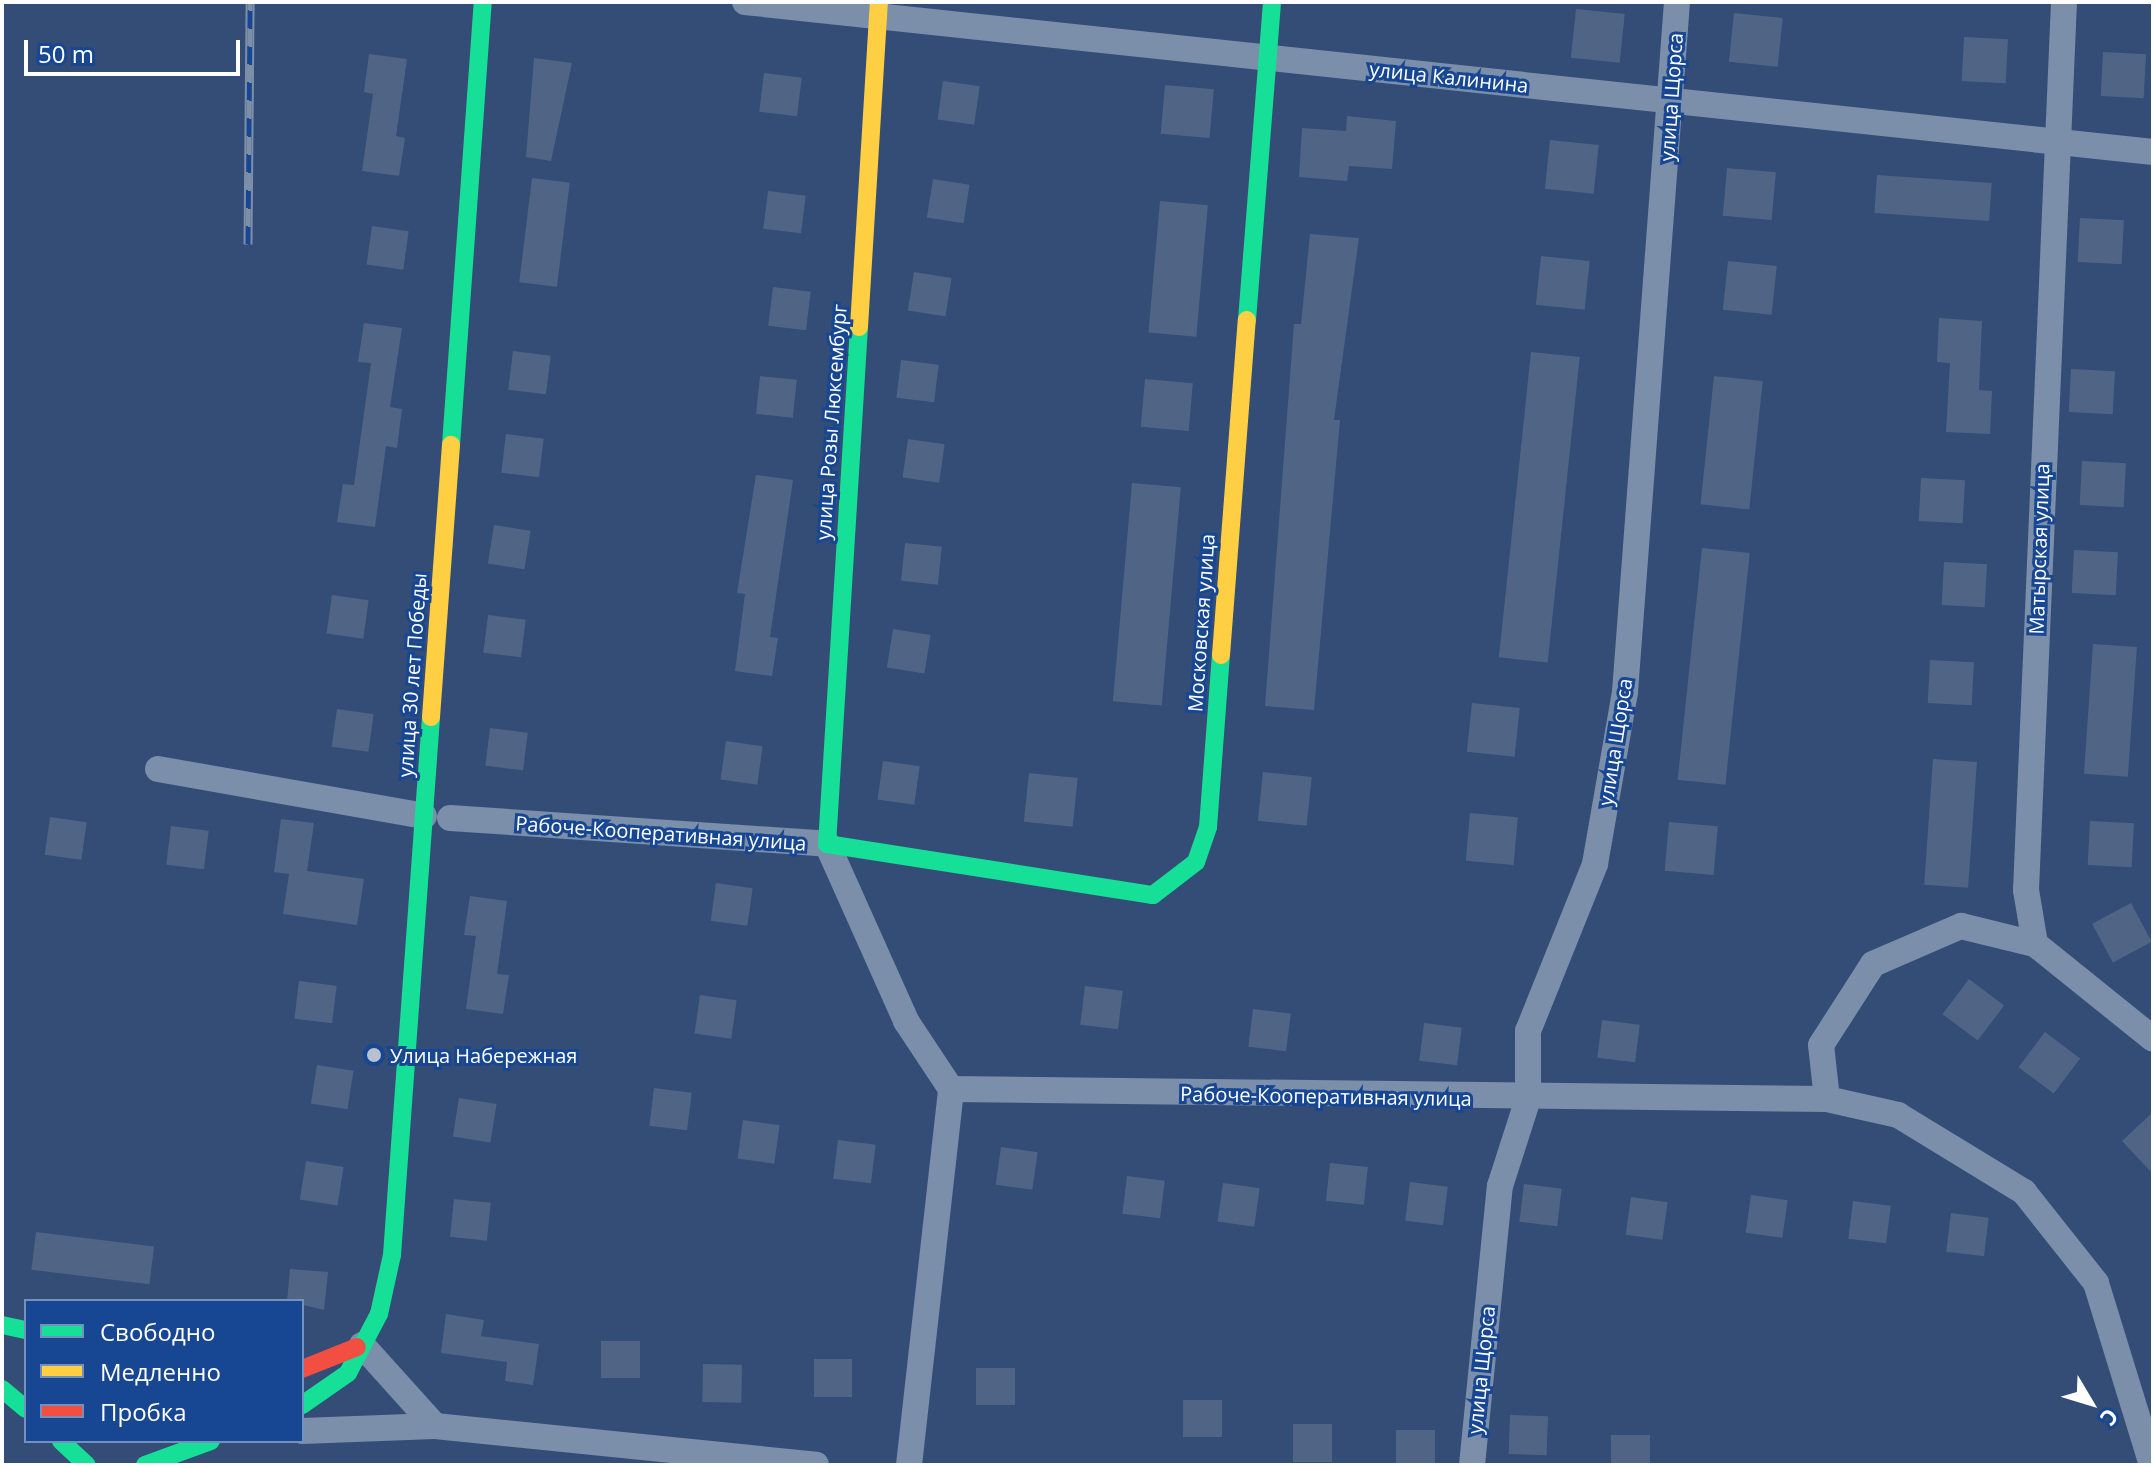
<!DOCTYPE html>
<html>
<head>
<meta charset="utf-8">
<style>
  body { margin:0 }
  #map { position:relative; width:2155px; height:1467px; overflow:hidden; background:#334d77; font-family:"Open Sans",sans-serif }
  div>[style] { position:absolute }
  .building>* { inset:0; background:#506586; transform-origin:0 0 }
  .street>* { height:26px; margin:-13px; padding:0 13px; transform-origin:13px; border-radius:13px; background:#7b8eaa }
  .fast>* { height:18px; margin:-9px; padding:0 9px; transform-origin:9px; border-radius:9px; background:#16e098 }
  .slow>* { height:18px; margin:-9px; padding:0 9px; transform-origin:9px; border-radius:9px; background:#ffcf43 }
  .jam>* { height:18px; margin:-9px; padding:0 9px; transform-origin:9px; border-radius:9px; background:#f24e42 }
  .rail>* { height:9px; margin-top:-4.5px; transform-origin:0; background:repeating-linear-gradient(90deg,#174793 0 18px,#7d8ea9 0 36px); box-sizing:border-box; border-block:2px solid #7d8ea9 }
  .dots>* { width:22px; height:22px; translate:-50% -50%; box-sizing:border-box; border:4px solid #174793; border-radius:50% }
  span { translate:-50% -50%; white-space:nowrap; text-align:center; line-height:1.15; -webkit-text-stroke:6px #174793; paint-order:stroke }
  .street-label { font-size:20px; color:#fff }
  .poi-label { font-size:20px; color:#fff }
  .left { translate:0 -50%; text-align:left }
  .frame { position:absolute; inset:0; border:4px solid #fff; pointer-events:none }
  .legend { position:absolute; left:24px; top:1299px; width:280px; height:144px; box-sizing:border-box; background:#174793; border:2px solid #7491be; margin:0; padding:10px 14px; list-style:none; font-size:24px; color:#fff }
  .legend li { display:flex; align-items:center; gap:16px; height:40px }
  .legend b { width:40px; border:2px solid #7491be }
  .north { position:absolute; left:2051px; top:1363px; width:80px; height:80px; -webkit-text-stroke:6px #174793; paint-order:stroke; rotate:128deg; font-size:22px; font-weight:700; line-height:32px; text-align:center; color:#fff }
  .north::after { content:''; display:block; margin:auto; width:28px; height:36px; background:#fff; clip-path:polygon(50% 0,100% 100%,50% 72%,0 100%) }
  .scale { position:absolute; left:24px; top:40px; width:216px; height:36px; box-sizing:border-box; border:4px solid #fff; border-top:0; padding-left:10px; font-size:24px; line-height:28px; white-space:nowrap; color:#fff; -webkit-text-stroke:6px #174793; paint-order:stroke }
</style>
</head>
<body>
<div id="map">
  <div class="building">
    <i style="left:1576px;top:9px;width:49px;height:49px;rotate:6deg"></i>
    <i style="left:1734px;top:13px;width:49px;height:49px;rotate:6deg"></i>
    <i style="left:1964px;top:37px;width:44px;height:44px;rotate:3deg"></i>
    <i style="left:2103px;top:52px;width:43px;height:44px;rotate:3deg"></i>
    <i style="clip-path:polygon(369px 54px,407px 59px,396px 136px,405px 138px,399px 176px,362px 171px,373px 94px,364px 92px)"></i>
    <i style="clip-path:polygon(534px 58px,572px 63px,551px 161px,526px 157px)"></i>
    <i style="left:764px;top:73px;width:38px;height:39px;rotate:7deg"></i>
    <i style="left:943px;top:81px;width:37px;height:39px;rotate:8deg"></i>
    <i style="left:1165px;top:85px;width:49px;height:49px;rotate:5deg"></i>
    <i style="clip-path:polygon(1347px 116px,1396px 121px,1392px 169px,1349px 166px,1347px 181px,1299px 177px,1302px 128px,1346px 131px)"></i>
    <i style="left:1550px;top:140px;width:49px;height:49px;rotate:6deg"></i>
    <i style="left:1727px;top:168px;width:49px;height:48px;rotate:5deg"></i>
    <i style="left:1877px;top:175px;width:115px;height:38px;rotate:4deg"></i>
    <i style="left:532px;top:178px;width:38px;height:105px;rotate:7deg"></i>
    <i style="left:933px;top:179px;width:37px;height:39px;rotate:9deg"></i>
    <i style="left:768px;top:191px;width:38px;height:38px;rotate:7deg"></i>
    <i style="left:1160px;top:201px;width:48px;height:132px;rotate:5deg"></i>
    <i style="left:2080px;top:218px;width:44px;height:44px;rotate:3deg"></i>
    <i style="left:372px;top:226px;width:37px;height:39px;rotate:8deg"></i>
    <i style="clip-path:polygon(1310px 234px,1359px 238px,1334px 420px,1340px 420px,1314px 710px,1265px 706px,1294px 324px,1301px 324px)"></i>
    <i style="left:1541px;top:256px;width:49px;height:49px;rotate:6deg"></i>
    <i style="left:1728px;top:261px;width:49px;height:49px;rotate:6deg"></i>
    <i style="left:914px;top:272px;width:38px;height:39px;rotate:9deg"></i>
    <i style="left:773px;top:287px;width:38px;height:39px;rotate:7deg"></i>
    <i style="clip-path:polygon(1939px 318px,1982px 321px,1979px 390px,1992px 391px,1990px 434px,1946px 432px,1950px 363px,1937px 362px)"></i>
    <i style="clip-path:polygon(364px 323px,402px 328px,390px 407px,402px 409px,397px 448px,386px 446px,375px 527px,337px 522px,343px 484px,354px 485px,371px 363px,358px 362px)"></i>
    <i style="left:513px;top:351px;width:38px;height:39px;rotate:7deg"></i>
    <i style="left:1531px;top:352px;width:49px;height:307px;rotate:6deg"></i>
    <i style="left:901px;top:360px;width:38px;height:38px;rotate:7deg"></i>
    <i style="left:2071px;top:369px;width:44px;height:43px;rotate:3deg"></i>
    <i style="left:760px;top:376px;width:37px;height:38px;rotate:6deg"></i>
    <i style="left:1714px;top:376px;width:49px;height:129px;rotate:6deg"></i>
    <i style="left:1145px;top:379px;width:48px;height:48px;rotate:5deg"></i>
    <i style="left:506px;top:434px;width:38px;height:39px;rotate:7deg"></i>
    <i style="left:908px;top:439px;width:37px;height:39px;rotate:8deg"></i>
    <i style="left:2082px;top:461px;width:44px;height:44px;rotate:3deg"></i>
    <i style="clip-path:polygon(756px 475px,793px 480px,770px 637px,778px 638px,772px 676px,735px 671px,745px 594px,737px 593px)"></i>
    <i style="left:1921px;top:478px;width:44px;height:43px;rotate:3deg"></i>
    <i style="left:1132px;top:483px;width:49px;height:219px;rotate:5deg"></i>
    <i style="left:494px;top:525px;width:37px;height:39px;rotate:9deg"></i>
    <i style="left:905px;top:543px;width:37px;height:38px;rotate:6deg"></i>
    <i style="left:1702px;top:548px;width:48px;height:233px;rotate:6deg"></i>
    <i style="left:2074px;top:550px;width:44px;height:43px;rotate:3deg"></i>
    <i style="left:1944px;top:562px;width:43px;height:43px;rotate:3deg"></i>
    <i style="left:332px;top:595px;width:37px;height:39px;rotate:8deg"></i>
    <i style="left:488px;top:615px;width:38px;height:38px;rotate:7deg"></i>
    <i style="left:893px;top:629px;width:38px;height:39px;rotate:9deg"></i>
    <i style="left:2093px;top:644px;width:44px;height:130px;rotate:4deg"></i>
    <i style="left:1930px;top:660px;width:44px;height:43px;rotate:3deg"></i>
    <i style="left:1472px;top:703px;width:48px;height:49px;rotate:6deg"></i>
    <i style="left:337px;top:709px;width:37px;height:38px;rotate:8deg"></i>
    <i style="left:490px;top:728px;width:38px;height:38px;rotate:7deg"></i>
    <i style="left:726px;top:741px;width:37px;height:39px;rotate:8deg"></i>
    <i style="left:1933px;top:759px;width:44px;height:126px;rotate:4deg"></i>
    <i style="left:883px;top:761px;width:37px;height:39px;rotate:8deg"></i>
    <i style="left:1263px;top:772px;width:49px;height:49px;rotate:6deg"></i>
    <i style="left:1029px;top:773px;width:49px;height:49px;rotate:6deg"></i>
    <i style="left:1470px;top:813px;width:48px;height:48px;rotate:5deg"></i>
    <i style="left:50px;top:817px;width:37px;height:38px;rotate:8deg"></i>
    <i style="clip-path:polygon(281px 819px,314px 823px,307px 871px,364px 879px,357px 925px,283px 914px,289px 874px,274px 872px)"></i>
    <i style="left:2090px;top:821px;width:44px;height:44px;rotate:3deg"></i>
    <i style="left:1669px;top:822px;width:49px;height:49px;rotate:5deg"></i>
    <i style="left:171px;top:826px;width:38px;height:39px;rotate:7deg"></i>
    <i style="left:716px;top:883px;width:37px;height:38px;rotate:8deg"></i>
    <i style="clip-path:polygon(470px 896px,507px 901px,497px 974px,509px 975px,503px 1014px,466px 1009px,476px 936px,464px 935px)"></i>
    <i style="left:2131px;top:903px;width:44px;height:44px;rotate:62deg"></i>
    <i style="left:1969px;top:979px;width:44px;height:44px;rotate:37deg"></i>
    <i style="left:299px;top:981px;width:38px;height:38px;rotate:7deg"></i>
    <i style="left:1085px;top:986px;width:38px;height:39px;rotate:7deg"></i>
    <i style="left:700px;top:995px;width:37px;height:39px;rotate:8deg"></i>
    <i style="left:1253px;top:1009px;width:38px;height:38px;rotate:7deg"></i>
    <i style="left:1602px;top:1020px;width:38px;height:38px;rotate:7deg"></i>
    <i style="left:1424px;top:1023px;width:38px;height:38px;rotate:7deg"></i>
    <i style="left:2045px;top:1032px;width:44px;height:44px;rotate:37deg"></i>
    <i style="left:317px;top:1065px;width:37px;height:39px;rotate:9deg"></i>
    <i style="left:654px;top:1088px;width:38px;height:38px;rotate:7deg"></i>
    <i style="left:459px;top:1098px;width:38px;height:39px;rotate:9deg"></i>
    <i style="clip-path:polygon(2153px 1112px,2153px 1174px,2122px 1141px)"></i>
    <i style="left:743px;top:1120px;width:37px;height:39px;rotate:8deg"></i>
    <i style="left:838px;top:1140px;width:38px;height:39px;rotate:7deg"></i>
    <i style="left:1001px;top:1147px;width:37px;height:38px;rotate:8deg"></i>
    <i style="left:306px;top:1161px;width:38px;height:39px;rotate:9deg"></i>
    <i style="left:1330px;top:1163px;width:38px;height:38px;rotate:6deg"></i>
    <i style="left:1127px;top:1176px;width:38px;height:38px;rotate:7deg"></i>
    <i style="left:1410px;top:1182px;width:38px;height:39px;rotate:7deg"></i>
    <i style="left:1223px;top:1183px;width:37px;height:39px;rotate:8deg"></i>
    <i style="left:1524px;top:1184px;width:38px;height:38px;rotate:7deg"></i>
    <i style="left:1751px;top:1195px;width:37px;height:38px;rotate:8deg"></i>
    <i style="left:1631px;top:1197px;width:37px;height:38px;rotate:8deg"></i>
    <i style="left:454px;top:1199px;width:37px;height:38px;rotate:6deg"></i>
    <i style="left:1853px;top:1201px;width:38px;height:38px;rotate:7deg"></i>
    <i style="left:1951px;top:1213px;width:38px;height:39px;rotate:7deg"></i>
    <i style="left:36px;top:1232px;width:119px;height:38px;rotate:7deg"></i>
    <i style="clip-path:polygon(290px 1269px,328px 1272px,324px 1310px,287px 1301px)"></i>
    <i style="clip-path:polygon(446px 1314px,484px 1320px,481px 1336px,539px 1344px,533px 1385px,505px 1381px,507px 1362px,441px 1353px)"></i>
    <i style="left:601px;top:1341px;width:39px;height:37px"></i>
    <i style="left:814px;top:1359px;width:38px;height:38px"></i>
    <i style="left:703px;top:1364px;width:39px;height:38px;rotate:1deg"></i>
    <i style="left:976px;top:1368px;width:39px;height:37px"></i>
    <i style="left:1183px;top:1400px;width:39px;height:37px"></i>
    <i style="left:1510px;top:1415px;width:38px;height:39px;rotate:2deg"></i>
    <i style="left:1293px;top:1424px;width:39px;height:38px"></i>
    <i style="left:1396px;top:1430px;width:39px;height:35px"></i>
    <i style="left:1611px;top:1435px;width:39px;height:30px"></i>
  </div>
  <div class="street">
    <i style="left:745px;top:2px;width:1416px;rotate:6.08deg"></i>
    <i style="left:2064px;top:2px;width:889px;rotate:92.45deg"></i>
    <i style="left:2026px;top:890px;width:55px;rotate:80.5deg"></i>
    <i style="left:2035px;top:944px;width:151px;rotate:38.8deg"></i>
    <i style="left:158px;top:769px;width:270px;rotate:10deg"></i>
    <i style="left:450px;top:818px;width:378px;rotate:3.9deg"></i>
    <i style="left:827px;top:844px;width:194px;rotate:65.9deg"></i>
    <i style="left:906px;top:1021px;width:82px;rotate:56.5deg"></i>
    <i style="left:951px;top:1089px;width:876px;rotate:0.65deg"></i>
    <i style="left:1827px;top:1099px;width:73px;rotate:12.7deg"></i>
    <i style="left:1898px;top:1115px;width:148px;rotate:31.4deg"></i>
    <i style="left:2024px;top:1192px;width:116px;rotate:51.6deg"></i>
    <i style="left:2096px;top:1283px;width:190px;rotate:72.9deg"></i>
    <i style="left:1827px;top:1099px;width:54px;rotate:-96.3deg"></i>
    <i style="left:1821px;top:1045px;width:96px;rotate:-57.3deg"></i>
    <i style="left:1873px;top:964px;width:96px;rotate:-23.4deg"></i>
    <i style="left:1961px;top:926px;width:76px;rotate:13.7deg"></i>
    <i style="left:362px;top:1345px;width:109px;rotate:48deg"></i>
    <i style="left:302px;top:1431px;width:133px;rotate:-2.2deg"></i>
    <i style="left:435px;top:1426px;width:383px;rotate:5.8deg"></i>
    <i style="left:909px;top:1465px;width:378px;rotate:-83.6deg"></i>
    <i style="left:1472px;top:1465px;width:280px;rotate:-84.3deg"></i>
    <i style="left:1500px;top:1186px;width:91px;rotate:-72.2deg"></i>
    <i style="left:1528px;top:1099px;width:68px;rotate:-90deg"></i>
    <i style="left:1528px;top:1031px;width:180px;rotate:-68.1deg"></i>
    <i style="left:1595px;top:864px;width:175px;rotate:-80.1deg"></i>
    <i style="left:1625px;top:692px;width:692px;rotate:-85.69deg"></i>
  </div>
  <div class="fast">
    <i style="left:1247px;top:320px;width:319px;rotate:-85.5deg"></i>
    <i style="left:859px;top:327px;width:518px;rotate:93.54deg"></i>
    <i style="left:827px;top:844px;width:330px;rotate:8.9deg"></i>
    <i style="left:1153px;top:895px;width:54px;rotate:-37.5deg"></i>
    <i style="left:1196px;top:862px;width:37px;rotate:-71deg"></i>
    <i style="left:1208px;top:827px;width:172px;rotate:-85.7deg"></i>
    <i style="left:451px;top:445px;width:444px;rotate:-85.9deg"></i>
    <i style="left:2px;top:1325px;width:25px;rotate:12deg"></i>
    <i style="left:2px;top:1389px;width:31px;rotate:40deg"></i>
    <i style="left:302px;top:1405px;width:56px;rotate:-34.8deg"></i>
    <i style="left:348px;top:1373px;width:67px;rotate:-62.3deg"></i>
    <i style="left:379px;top:1314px;width:60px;rotate:-77.6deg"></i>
    <i style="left:392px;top:1255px;width:539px;rotate:-85.85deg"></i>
    <i style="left:61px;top:1441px;width:35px;rotate:43deg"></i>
    <i style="left:145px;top:1465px;width:70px;rotate:-20deg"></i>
  </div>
  <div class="slow">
    <i style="left:859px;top:327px;width:326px;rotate:-86.5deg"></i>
    <i style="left:1221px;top:655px;width:336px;rotate:-85.6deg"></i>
    <i style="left:431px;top:717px;width:273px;rotate:-85.8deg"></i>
  </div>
  <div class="jam">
    <i style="left:302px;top:1369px;width:59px;rotate:-21.8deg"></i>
  </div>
  <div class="rail">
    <i style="left:248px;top:244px;width:242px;rotate:-89.5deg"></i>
  </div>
  <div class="dots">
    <i style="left:374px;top:1055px;background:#b8c1cf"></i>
  </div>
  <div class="street-label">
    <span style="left:1449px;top:77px;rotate:6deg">улица Калинина</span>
    <span style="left:1671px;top:97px;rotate:-86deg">улица Щорса</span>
    <span style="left:831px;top:422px;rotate:-86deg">улица Розы Люксембург</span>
    <span style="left:2039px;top:549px;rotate:-88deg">Матырская улица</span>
    <span style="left:1201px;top:623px;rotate:-86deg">Московская улица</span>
    <span style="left:412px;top:675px;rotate:-86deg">улица 30 лет Победы</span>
    <span style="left:1615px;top:742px;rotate:-81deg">улица Щорса</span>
    <span style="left:661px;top:833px;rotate:4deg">Рабоче-Кооперативная улица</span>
    <span style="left:1326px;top:1096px;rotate:1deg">Рабоче-Кооперативная улица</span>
    <span style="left:1481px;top:1370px;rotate:-84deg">улица Щорса</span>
  </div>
  <div class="poi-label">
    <span class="left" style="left:390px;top:1055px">Улица Набережная</span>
  </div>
  <div class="frame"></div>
  <ul class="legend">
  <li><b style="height:10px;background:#16e098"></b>Свободно</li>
  <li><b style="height:10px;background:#ffcf43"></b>Медленно</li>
  <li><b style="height:10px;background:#f24e42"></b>Пробка</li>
  </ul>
  <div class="north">С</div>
  <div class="scale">50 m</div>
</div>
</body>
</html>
